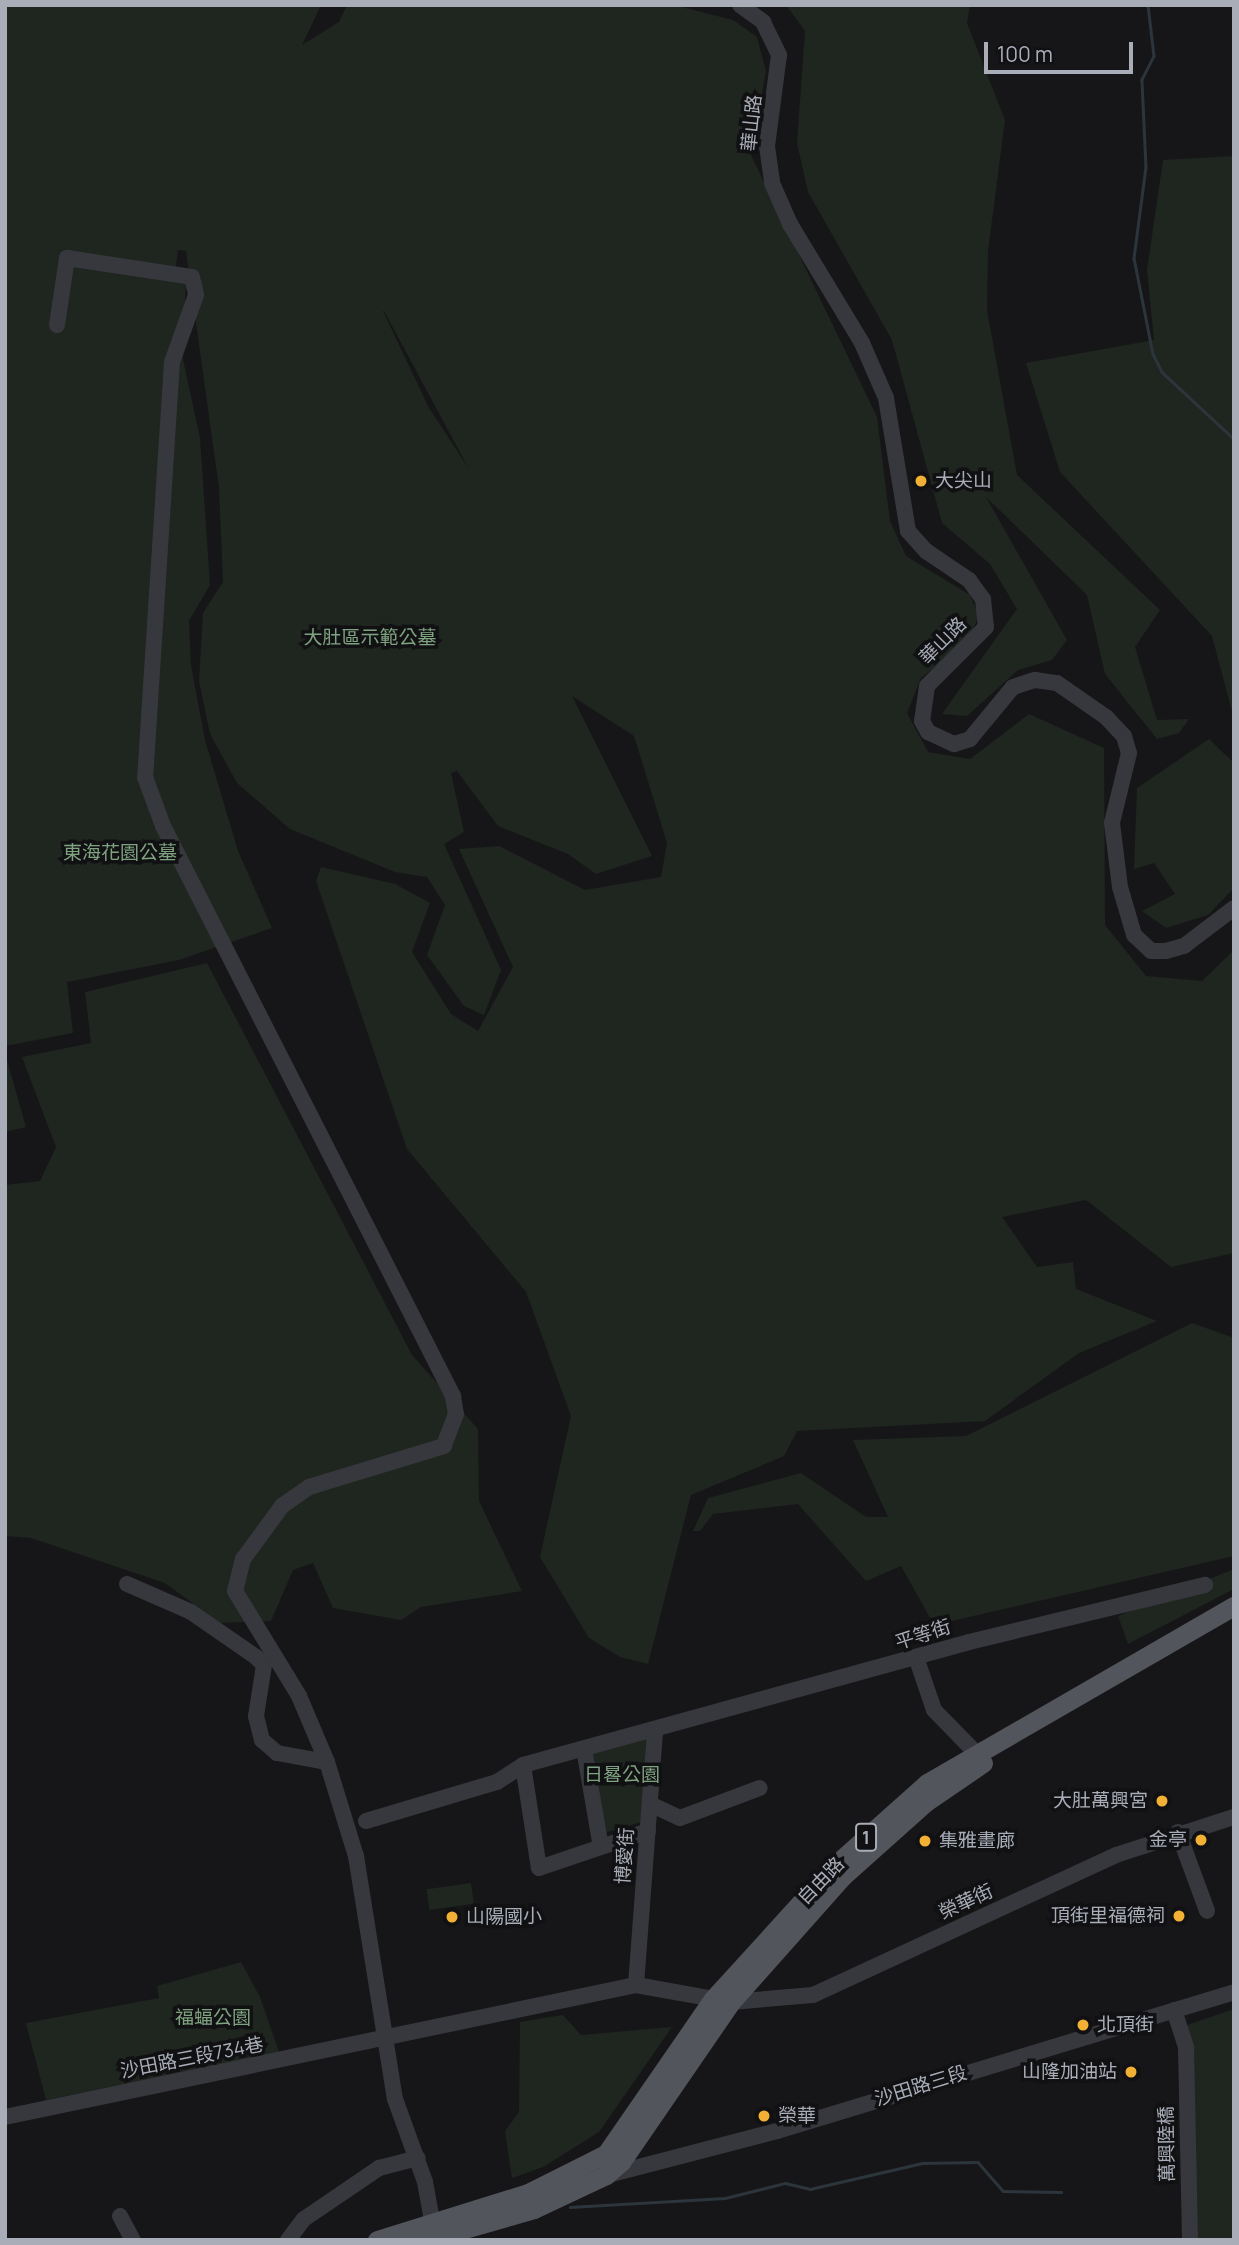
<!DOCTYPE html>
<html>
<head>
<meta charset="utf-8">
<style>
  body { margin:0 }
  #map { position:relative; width:1239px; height:2245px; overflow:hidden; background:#161618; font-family:Manrope,"Noto Sans TC",sans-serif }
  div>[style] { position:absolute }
  .green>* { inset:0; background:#1e261f; transform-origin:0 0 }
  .stream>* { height:2.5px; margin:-1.25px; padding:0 1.25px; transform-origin:1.25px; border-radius:1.25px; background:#2c353c }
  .minor>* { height:16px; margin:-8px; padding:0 8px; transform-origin:8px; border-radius:8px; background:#37383d }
  .major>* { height:19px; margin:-9.5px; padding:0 9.5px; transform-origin:9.5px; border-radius:9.5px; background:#53555c }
  .dots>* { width:19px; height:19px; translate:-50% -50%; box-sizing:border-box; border:4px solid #111113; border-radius:50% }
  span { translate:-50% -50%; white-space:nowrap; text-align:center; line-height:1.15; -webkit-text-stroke:7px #111113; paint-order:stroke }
  .shield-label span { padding:2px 5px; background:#111113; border:2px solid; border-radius:5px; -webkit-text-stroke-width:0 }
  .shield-label { font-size:18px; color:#a8adb8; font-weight:700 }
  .street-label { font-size:19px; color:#a8adb8 }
  .poi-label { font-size:19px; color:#a8adb8 }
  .left { translate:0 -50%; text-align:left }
  .right { translate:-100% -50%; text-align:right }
  .park-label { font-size:19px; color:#7fa381 }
  .frame { position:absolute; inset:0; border:7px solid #a8adb8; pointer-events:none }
  .scale { position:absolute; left:984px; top:42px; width:149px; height:32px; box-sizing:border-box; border:4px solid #a8adb8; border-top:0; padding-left:9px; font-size:21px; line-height:24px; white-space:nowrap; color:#a8adb8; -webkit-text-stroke:5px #111113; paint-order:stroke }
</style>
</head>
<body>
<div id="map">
  <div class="green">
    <i style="clip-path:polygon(evenodd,5px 5px,321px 5px,302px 45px,339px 22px,347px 5px,674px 5px,733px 20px,757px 37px,766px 71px,751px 155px,877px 417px,890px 521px,906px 556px,970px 595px,979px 616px,967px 642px,921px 678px,907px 713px,928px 752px,970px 759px,1029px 714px,1104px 748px,1105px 925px,1146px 976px,1202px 981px,1234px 950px,1234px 1253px,1171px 1267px,1086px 1200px,1002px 1217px,1037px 1267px,1073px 1262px,1076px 1289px,1157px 1321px,1079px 1353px,985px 1421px,797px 1431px,784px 1456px,691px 1495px,648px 1664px,620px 1657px,589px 1638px,540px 1557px,571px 1416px,526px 1292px,407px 1149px,316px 881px,321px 867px,395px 884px,430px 903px,412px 952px,451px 1014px,478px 1031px,513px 967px,459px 849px,499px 846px,585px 890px,661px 877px,667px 843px,634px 736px,572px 696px,652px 856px,596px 874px,568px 854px,498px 826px,457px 771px,451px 773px,464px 832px,444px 844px,501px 970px,484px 1015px,464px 1006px,427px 955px,445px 905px,427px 877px,395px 872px,290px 829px,237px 783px,210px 734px,199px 681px,203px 613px,223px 582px,219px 488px,186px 251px,178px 250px,176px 266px,186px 279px,183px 359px,200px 438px,210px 585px,189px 621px,191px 665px,205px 740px,238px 851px,272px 928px,179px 960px,67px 982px,73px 1033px,5px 1046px,5px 5px,383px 311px,384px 311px,469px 469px,429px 408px,383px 311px)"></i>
    <i style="clip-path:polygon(786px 5px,970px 5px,967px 23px,1005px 120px,988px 251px,987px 310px,1017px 475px,1160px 610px,1135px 647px,1157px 720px,1189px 719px,1179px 733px,1157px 739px,1105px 674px,1087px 595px,986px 497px,1067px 640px,1052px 660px,1018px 670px,967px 716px,942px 714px,1017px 609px,990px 564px,942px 523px,892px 340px,808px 192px,797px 143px,805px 31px)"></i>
    <i style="clip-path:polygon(1234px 156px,1234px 719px,1212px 636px,1060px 472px,1026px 363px,1154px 340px,1147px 270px,1163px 160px)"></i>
    <i style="clip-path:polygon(1209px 739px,1234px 763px,1234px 888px,1208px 915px,1166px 928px,1142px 911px,1175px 894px,1154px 863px,1134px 869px,1137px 788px)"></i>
    <i style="clip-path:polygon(207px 963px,412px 1355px,478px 1429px,479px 1501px,522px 1591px,421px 1607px,401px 1620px,333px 1608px,313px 1563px,293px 1570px,271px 1621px,220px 1623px,165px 1583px,31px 1538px,5px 1536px,5px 1185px,40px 1181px,56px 1147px,22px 1057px,91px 1043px,85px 992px)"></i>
    <i style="clip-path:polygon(5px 1053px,26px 1127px,5px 1132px)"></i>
    <i style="clip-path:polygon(1192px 1323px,1234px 1338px,1234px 1556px,934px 1625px,901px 1566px,866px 1581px,798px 1504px,713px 1514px,700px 1531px,693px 1531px,708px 1498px,801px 1473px,866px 1517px,888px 1517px,853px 1440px,966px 1436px)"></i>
    <i style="clip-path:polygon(1234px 1569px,1234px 1589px,1128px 1644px,1118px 1616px)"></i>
    <i style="clip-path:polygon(653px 1737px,648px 1820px,604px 1833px,589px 1755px)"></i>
    <i style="left:471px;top:1883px;width:21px;height:45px;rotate:82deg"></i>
    <i style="clip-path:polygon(241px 1962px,260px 1997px,279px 2052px,46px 2100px,26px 2023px,159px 1998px,157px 1986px)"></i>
    <i style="clip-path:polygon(1234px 2009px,1234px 2240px,1198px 2240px,1187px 2025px)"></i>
    <i style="clip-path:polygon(563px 2015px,581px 2035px,672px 2027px,599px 2132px,543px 2167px,512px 2178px,505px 2131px,519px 2112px,520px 2022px)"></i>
  </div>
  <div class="stream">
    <i style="left:1148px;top:5px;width:51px;rotate:83.3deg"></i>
    <i style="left:1154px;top:56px;width:27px;rotate:117deg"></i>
    <i style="left:1142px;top:80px;width:87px;rotate:87.4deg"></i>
    <i style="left:1146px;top:167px;width:92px;rotate:97.5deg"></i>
    <i style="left:1134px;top:258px;width:98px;rotate:78.8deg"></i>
    <i style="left:1153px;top:354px;width:20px;rotate:63deg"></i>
    <i style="left:1162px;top:372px;width:98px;rotate:42.9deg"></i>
    <i style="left:570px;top:2207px;width:155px;rotate:-3.3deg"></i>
    <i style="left:725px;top:2198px;width:62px;rotate:-14deg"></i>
    <i style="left:785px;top:2183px;width:26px;rotate:13deg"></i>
    <i style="left:810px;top:2189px;width:116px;rotate:-13deg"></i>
    <i style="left:923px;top:2163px;width:55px;rotate:-1deg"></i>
    <i style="left:978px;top:2162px;width:38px;rotate:49deg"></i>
    <i style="left:1003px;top:2191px;width:58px;rotate:1deg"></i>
  </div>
  <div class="minor">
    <i style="left:740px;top:5px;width:29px;rotate:36deg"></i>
    <i style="left:763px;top:22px;width:37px;rotate:64deg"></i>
    <i style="left:779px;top:55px;width:92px;rotate:97.5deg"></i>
    <i style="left:767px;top:146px;width:37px;rotate:82deg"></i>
    <i style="left:772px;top:183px;width:45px;rotate:66.3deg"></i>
    <i style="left:790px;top:224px;width:139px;rotate:58.8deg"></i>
    <i style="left:862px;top:343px;width:60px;rotate:66.4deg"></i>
    <i style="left:886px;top:398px;width:135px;rotate:80.6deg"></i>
    <i style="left:908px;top:531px;width:27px;rotate:48deg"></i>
    <i style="left:926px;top:551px;width:52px;rotate:34deg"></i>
    <i style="left:969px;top:580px;width:24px;rotate:54deg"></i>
    <i style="left:983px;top:599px;width:28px;rotate:84deg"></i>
    <i style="left:986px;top:627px;width:83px;rotate:135deg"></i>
    <i style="left:927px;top:686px;width:35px;rotate:98deg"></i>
    <i style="left:922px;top:721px;width:13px;rotate:61deg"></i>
    <i style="left:928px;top:732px;width:29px;rotate:25deg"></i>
    <i style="left:954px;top:744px;width:17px;rotate:-17deg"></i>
    <i style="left:970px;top:739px;width:67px;rotate:-50.4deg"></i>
    <i style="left:1013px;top:687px;width:23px;rotate:-18deg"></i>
    <i style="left:1035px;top:680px;width:22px;rotate:8deg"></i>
    <i style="left:1057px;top:683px;width:60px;rotate:34.8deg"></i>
    <i style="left:1106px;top:717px;width:26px;rotate:47deg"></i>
    <i style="left:1124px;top:736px;width:18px;rotate:74deg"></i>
    <i style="left:1129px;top:753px;width:72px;rotate:103.7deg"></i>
    <i style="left:1112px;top:823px;width:64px;rotate:82.9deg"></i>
    <i style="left:1120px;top:887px;width:50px;rotate:73.7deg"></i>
    <i style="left:1134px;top:935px;width:23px;rotate:43deg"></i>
    <i style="left:1151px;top:951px;width:15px"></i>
    <i style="left:1166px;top:951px;width:19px;rotate:-16deg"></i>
    <i style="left:1184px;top:946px;width:63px;rotate:-37.2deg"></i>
    <i style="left:57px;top:325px;width:68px;rotate:-81.5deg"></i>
    <i style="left:67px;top:258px;width:126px;rotate:8.6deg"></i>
    <i style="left:192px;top:277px;width:18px;rotate:77deg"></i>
    <i style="left:196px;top:295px;width:71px;rotate:109.7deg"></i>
    <i style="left:172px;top:362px;width:416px;rotate:93.7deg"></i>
    <i style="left:145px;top:777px;width:52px;rotate:69.8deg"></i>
    <i style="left:163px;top:826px;width:640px;rotate:63.03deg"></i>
    <i style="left:453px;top:1396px;width:18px;rotate:81deg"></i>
    <i style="left:456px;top:1414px;width:34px;rotate:111deg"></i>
    <i style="left:444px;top:1446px;width:141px;rotate:163.1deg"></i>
    <i style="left:309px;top:1487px;width:33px;rotate:145deg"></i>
    <i style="left:282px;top:1506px;width:66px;rotate:126.3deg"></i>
    <i style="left:243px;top:1559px;width:33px;rotate:104deg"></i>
    <i style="left:235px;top:1591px;width:123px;rotate:58.6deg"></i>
    <i style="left:299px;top:1696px;width:72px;rotate:67deg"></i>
    <i style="left:327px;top:1762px;width:98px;rotate:72.9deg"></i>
    <i style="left:356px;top:1856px;width:246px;rotate:80.9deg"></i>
    <i style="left:395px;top:2099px;width:88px;rotate:70.1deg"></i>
    <i style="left:425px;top:2182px;width:50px;rotate:79.6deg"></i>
    <i style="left:127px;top:1584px;width:70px;rotate:23.6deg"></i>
    <i style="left:191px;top:1612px;width:79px;rotate:34.7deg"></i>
    <i style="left:256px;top:1657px;width:11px;rotate:45deg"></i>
    <i style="left:264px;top:1665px;width:52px;rotate:98.9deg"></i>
    <i style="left:256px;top:1716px;width:25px;rotate:76deg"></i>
    <i style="left:262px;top:1740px;width:20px;rotate:41deg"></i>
    <i style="left:277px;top:1753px;width:51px;rotate:10.2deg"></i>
    <i style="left:917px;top:1660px;width:53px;rotate:71.2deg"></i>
    <i style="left:934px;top:1710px;width:60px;rotate:45.7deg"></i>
    <i style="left:584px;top:1749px;width:99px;rotate:80.2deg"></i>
    <i style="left:523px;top:1765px;width:104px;rotate:81.2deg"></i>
    <i style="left:539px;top:1868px;width:115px;rotate:-18.7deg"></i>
    <i style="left:650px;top:1804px;width:33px;rotate:25deg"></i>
    <i style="left:680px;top:1818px;width:85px;rotate:-20.6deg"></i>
    <i style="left:366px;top:1821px;width:137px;rotate:-16.6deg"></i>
    <i style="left:497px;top:1782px;width:31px;rotate:-33deg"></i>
    <i style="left:523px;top:1765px;width:463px;rotate:-15.4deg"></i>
    <i style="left:969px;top:1642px;width:243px;rotate:-13.6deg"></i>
    <i style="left:1178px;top:1832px;width:84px;rotate:69.8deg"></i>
    <i style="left:636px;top:1985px;width:256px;rotate:-85.7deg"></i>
    <i style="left:1174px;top:2010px;width:40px;rotate:72deg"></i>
    <i style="left:1186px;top:2048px;width:192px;rotate:88.8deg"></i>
    <i style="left:5px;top:2117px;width:645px;rotate:-11.82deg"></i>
    <i style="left:636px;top:1985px;width:97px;rotate:10.1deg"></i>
    <i style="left:731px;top:2002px;width:82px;rotate:-4.9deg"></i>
    <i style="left:813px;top:1995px;width:334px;rotate:-24.8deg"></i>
    <i style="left:1116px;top:1855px;width:124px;rotate:-17.9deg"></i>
    <i style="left:608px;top:2175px;width:175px;rotate:-14.6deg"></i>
    <i style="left:777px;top:2131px;width:478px;rotate:-16.9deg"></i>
    <i style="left:120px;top:2216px;width:27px;rotate:62deg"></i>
    <i style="left:288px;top:2240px;width:26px;rotate:-53deg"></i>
    <i style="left:304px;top:2219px;width:91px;rotate:-34.2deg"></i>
    <i style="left:379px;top:2168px;width:40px;rotate:-14.4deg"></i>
  </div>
  <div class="major">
    <i style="left:377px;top:2240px;width:158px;rotate:-17.3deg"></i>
    <i style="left:528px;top:2193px;width:87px;rotate:-26.6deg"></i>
    <i style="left:606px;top:2154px;width:188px;rotate:-55.4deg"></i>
    <i style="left:713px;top:1999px;width:181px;rotate:-47.7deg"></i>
    <i style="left:835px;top:1865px;width:123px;rotate:-41.7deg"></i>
    <i style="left:927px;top:1783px;width:354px;rotate:-30deg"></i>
    <i style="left:426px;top:2240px;width:112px;rotate:-16deg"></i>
    <i style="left:534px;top:2209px;width:80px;rotate:-25.3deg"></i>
    <i style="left:606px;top:2175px;width:20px;rotate:-41deg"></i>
    <i style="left:621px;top:2162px;width:194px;rotate:-55.5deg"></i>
    <i style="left:731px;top:2002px;width:167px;rotate:-48.4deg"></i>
    <i style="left:842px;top:1877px;width:113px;rotate:-41.8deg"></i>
    <i style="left:926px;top:1802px;width:69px;rotate:-34.4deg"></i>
  </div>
  <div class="dots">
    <i style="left:921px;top:481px;background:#f2b134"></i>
    <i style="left:1162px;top:1801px;background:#f2b134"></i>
    <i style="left:1201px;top:1840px;background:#f2b134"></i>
    <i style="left:925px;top:1841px;background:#f2b134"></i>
    <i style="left:1179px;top:1916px;background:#f2b134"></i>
    <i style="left:452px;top:1917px;background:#f2b134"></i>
    <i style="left:1083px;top:2025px;background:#f2b134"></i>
    <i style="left:1131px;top:2072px;background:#f2b134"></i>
    <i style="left:764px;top:2116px;background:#f2b134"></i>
  </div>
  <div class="shield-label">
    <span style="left:866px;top:1837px">1</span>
  </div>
  <div class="street-label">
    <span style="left:752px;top:123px;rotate:-84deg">華山路</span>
    <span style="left:943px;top:641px;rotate:-45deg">華山路</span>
    <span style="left:923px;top:1635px;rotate:-18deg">平等街</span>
    <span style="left:625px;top:1856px;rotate:-86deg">博愛街</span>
    <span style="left:821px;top:1881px;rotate:-46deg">自由路</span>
    <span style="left:966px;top:1902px;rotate:-25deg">榮華街</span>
    <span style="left:192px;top:2058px;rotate:-11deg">沙田路三段734巷</span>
    <span style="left:921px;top:2086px;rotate:-17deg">沙田路三段</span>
    <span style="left:1167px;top:2144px;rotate:-91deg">萬興陸橋</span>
  </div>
  <div class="poi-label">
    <span class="left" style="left:935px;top:481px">大尖山</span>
    <span class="right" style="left:1148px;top:1801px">大肚萬興宮</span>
    <span class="right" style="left:1187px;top:1840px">金亭</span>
    <span class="left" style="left:939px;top:1841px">集雅畫廊</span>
    <span class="right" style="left:1165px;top:1916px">頂街里福德祠</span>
    <span class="left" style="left:466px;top:1917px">山陽國小</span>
    <span class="left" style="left:1097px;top:2025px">北頂街</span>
    <span class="right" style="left:1117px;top:2072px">山隆加油站</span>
    <span class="left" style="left:778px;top:2116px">榮華</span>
  </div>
  <div class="park-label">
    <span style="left:370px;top:638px">大肚區示範公墓</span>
    <span style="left:120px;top:853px">東海花園公墓</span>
    <span style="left:622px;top:1775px">日晷公園</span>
    <span style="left:213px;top:2018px">福蝠公園</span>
  </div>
  <div class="frame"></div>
  <div class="scale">100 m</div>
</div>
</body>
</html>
